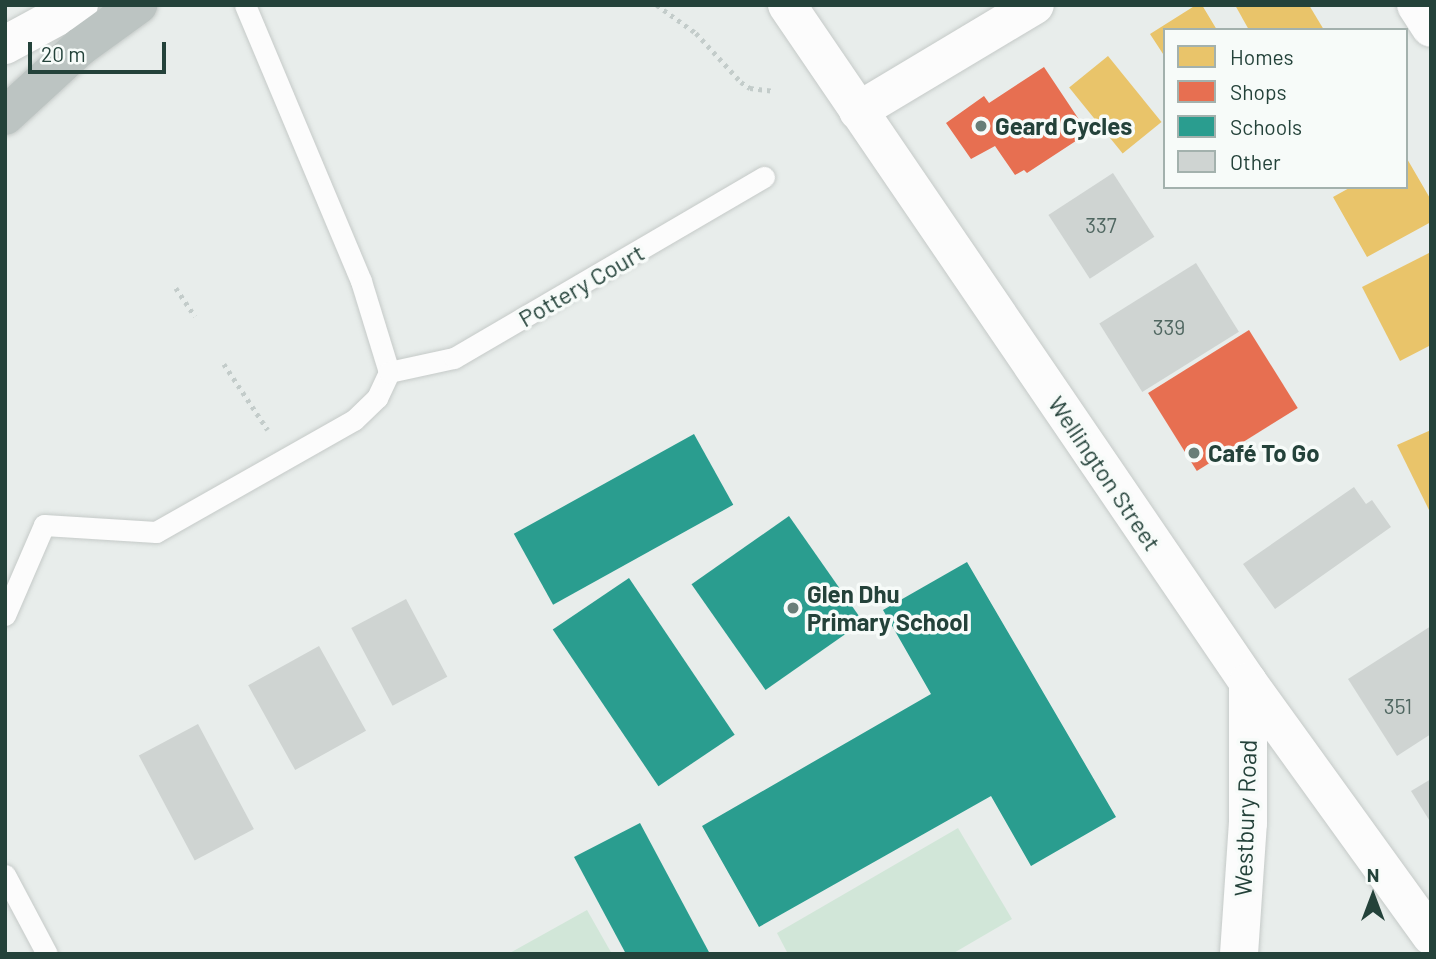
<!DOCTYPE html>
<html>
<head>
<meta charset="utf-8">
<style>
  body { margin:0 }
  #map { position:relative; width:1436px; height:959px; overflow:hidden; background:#e8edeb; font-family:Barlow,sans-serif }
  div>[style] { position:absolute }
  .green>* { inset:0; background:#d1e6d8 }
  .homes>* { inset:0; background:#e9c46a; transform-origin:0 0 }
  .shops>* { inset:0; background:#e76f51; transform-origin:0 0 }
  .schools>* { inset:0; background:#2a9d8f; transform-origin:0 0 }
  .building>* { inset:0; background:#cfd4d2; transform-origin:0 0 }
  .path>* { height:4.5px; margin-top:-2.25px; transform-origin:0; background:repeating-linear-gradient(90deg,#c3ccca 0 3.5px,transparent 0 8.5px) }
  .roads { filter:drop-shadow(0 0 2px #c5cac8) drop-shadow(0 0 2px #c5cac8) }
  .service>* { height:21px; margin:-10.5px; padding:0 10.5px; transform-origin:10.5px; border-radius:10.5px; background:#fcfcfc }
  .minor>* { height:38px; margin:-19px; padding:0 19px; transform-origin:19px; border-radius:19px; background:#fcfcfc }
  .secondary>* { height:38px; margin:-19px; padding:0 19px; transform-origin:19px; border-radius:19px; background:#fcfcfc }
  .motorway>* { height:38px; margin:-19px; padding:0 19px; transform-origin:19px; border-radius:19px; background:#bcc4c2 }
  .dots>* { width:19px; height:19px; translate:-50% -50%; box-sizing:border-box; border:4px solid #f7fbf9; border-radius:50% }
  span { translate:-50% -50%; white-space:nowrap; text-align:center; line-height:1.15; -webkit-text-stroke:7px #f7fbf9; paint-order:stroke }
  .number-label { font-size:21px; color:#506761 }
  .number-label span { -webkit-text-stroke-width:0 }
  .poi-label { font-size:24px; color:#24423a; font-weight:700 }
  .left { translate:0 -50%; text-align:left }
  .street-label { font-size:24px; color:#24423a }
  .frame { position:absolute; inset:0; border:7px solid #24423a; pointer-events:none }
  .legend { position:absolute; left:1163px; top:28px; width:245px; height:161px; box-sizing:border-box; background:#f7fbf9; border:2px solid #a3b1ad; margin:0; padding:9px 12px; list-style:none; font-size:21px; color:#24423a }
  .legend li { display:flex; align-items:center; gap:14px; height:35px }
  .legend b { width:35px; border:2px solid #a3b1ad }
  .north { position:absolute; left:1338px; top:861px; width:70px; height:70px; -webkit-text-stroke:5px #f7fbf9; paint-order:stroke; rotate:0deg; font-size:19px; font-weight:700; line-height:28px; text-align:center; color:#24423a }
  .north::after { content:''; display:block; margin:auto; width:24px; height:32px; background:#24423a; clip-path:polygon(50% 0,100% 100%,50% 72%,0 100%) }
  .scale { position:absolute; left:28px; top:42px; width:138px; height:32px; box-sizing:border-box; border:4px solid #24423a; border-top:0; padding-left:9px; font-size:21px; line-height:24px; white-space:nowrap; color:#24423a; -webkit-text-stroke:5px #f7fbf9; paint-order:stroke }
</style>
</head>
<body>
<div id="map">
  <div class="green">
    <i style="clip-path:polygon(958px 828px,1012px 919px,952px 954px,788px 954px,777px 933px)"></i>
    <i style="clip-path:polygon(587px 910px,612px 954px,508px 954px)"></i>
  </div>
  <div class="homes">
    <i style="clip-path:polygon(1196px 5px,1202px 5px,1217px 30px,1165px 30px,1165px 57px,1150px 34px)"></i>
    <i style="clip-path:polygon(1235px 5px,1309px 5px,1324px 30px,1249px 30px)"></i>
    <i style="left:1108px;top:56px;width:85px;height:50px;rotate:51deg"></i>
    <i style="clip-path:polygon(1406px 157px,1431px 200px,1431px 222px,1367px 257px,1333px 197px,1351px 187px,1406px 187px)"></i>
    <i style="clip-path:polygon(1431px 252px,1431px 345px,1400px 361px,1362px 287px)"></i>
    <i style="clip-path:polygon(1431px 430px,1431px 514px,1397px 445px)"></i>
  </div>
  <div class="shops">
    <i style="clip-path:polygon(1044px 67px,1088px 133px,1027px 173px,1024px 170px,1015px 175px,995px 146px,971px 159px,946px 123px,984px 96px,989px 103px)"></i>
    <i style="left:1249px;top:330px;width:92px;height:119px;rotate:58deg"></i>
  </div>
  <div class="schools">
    <i style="left:694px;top:434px;width:81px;height:206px;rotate:61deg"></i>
    <i style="left:789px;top:516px;width:129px;height:119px;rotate:55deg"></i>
    <i style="clip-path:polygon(967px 562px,1116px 817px,1031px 866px,991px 796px,759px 927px,702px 826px,931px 694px,883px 610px)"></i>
    <i style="left:629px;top:578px;width:189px;height:92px;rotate:56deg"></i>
    <i style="clip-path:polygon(640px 823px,710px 954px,626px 954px,574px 857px)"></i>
  </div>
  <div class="building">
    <i style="left:1113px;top:173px;width:76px;height:77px;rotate:57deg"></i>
    <i style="left:1196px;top:263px;width:81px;height:114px;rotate:58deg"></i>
    <i style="clip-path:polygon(1354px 487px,1366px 504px,1372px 500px,1391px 527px,1275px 609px,1243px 564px)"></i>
    <i style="left:406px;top:599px;width:88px;height:62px;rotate:62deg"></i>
    <i style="clip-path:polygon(1431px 626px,1431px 734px,1397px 756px,1348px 679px)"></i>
    <i style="left:319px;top:646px;width:97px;height:81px;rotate:61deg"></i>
    <i style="left:198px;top:724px;width:119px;height:67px;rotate:62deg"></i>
    <i style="clip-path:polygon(1431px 779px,1431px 823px,1411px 791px)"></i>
  </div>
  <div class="path">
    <i style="left:657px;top:5px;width:48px;rotate:35.7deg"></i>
    <i style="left:696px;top:33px;width:67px;rotate:47.4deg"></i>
    <i style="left:741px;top:82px;width:11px;rotate:34deg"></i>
    <i style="left:750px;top:88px;width:25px;rotate:7deg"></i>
    <i style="left:176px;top:288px;width:34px;rotate:56deg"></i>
    <i style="left:224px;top:364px;width:79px;rotate:56.3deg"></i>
  </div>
  <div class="roads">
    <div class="service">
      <i style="left:245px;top:5px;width:299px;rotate:67.2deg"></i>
      <i style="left:361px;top:281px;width:95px;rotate:72.9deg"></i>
      <i style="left:5px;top:615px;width:98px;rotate:-66.6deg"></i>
      <i style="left:44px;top:525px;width:112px;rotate:3.6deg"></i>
      <i style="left:156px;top:532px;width:227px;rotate:-29.5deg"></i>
      <i style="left:354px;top:420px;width:32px;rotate:-44deg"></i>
      <i style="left:377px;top:398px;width:29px;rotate:-65deg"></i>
      <i style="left:389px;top:372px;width:66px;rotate:-12.2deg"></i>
      <i style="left:454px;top:358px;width:359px;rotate:-30.3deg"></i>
      <i style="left:5px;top:875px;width:89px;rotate:62deg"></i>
    </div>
    <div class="minor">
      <i style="left:1416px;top:5px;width:27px;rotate:57deg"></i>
      <i style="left:858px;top:111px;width:206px;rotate:-30.9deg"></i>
    </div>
    <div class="secondary">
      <i style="left:787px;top:5px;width:819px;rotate:55.75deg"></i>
      <i style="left:1248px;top:682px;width:313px;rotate:54.2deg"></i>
      <i style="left:5px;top:45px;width:84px;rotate:-28.4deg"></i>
      <i style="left:1239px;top:954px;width:131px;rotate:-86.1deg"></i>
      <i style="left:1248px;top:823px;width:141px;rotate:-90deg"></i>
    </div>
    <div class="motorway">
      <i style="left:5px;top:116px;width:102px;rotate:-42.6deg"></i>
      <i style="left:80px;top:47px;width:72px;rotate:-35.9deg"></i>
    </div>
  </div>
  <div class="dots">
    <i style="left:981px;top:126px;background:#697e78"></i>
    <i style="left:1194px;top:453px;background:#697e78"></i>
    <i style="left:793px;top:608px;background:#697e78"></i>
  </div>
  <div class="number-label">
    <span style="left:1101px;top:225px">337</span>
    <span style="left:1169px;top:327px">339</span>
    <span style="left:1398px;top:706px">351</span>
  </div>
  <div class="poi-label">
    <span class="left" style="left:995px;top:126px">Geard Cycles</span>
    <span class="left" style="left:1208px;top:453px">Café To Go</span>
    <span class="left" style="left:807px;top:608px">Glen Dhu<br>Primary School</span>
  </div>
  <div class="street-label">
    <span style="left:581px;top:285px;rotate:-30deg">Pottery Court</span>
    <span style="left:1105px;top:473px;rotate:56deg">Wellington Street</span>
    <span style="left:1245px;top:818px;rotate:-88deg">Westbury Road</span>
  </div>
  <div class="frame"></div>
  <ul class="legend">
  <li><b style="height:19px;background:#e9c46a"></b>Homes</li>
  <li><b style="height:19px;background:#e76f51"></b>Shops</li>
  <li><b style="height:19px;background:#2a9d8f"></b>Schools</li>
  <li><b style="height:19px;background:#cfd4d2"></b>Other</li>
  </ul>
  <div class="north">N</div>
  <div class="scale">20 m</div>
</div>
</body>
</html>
